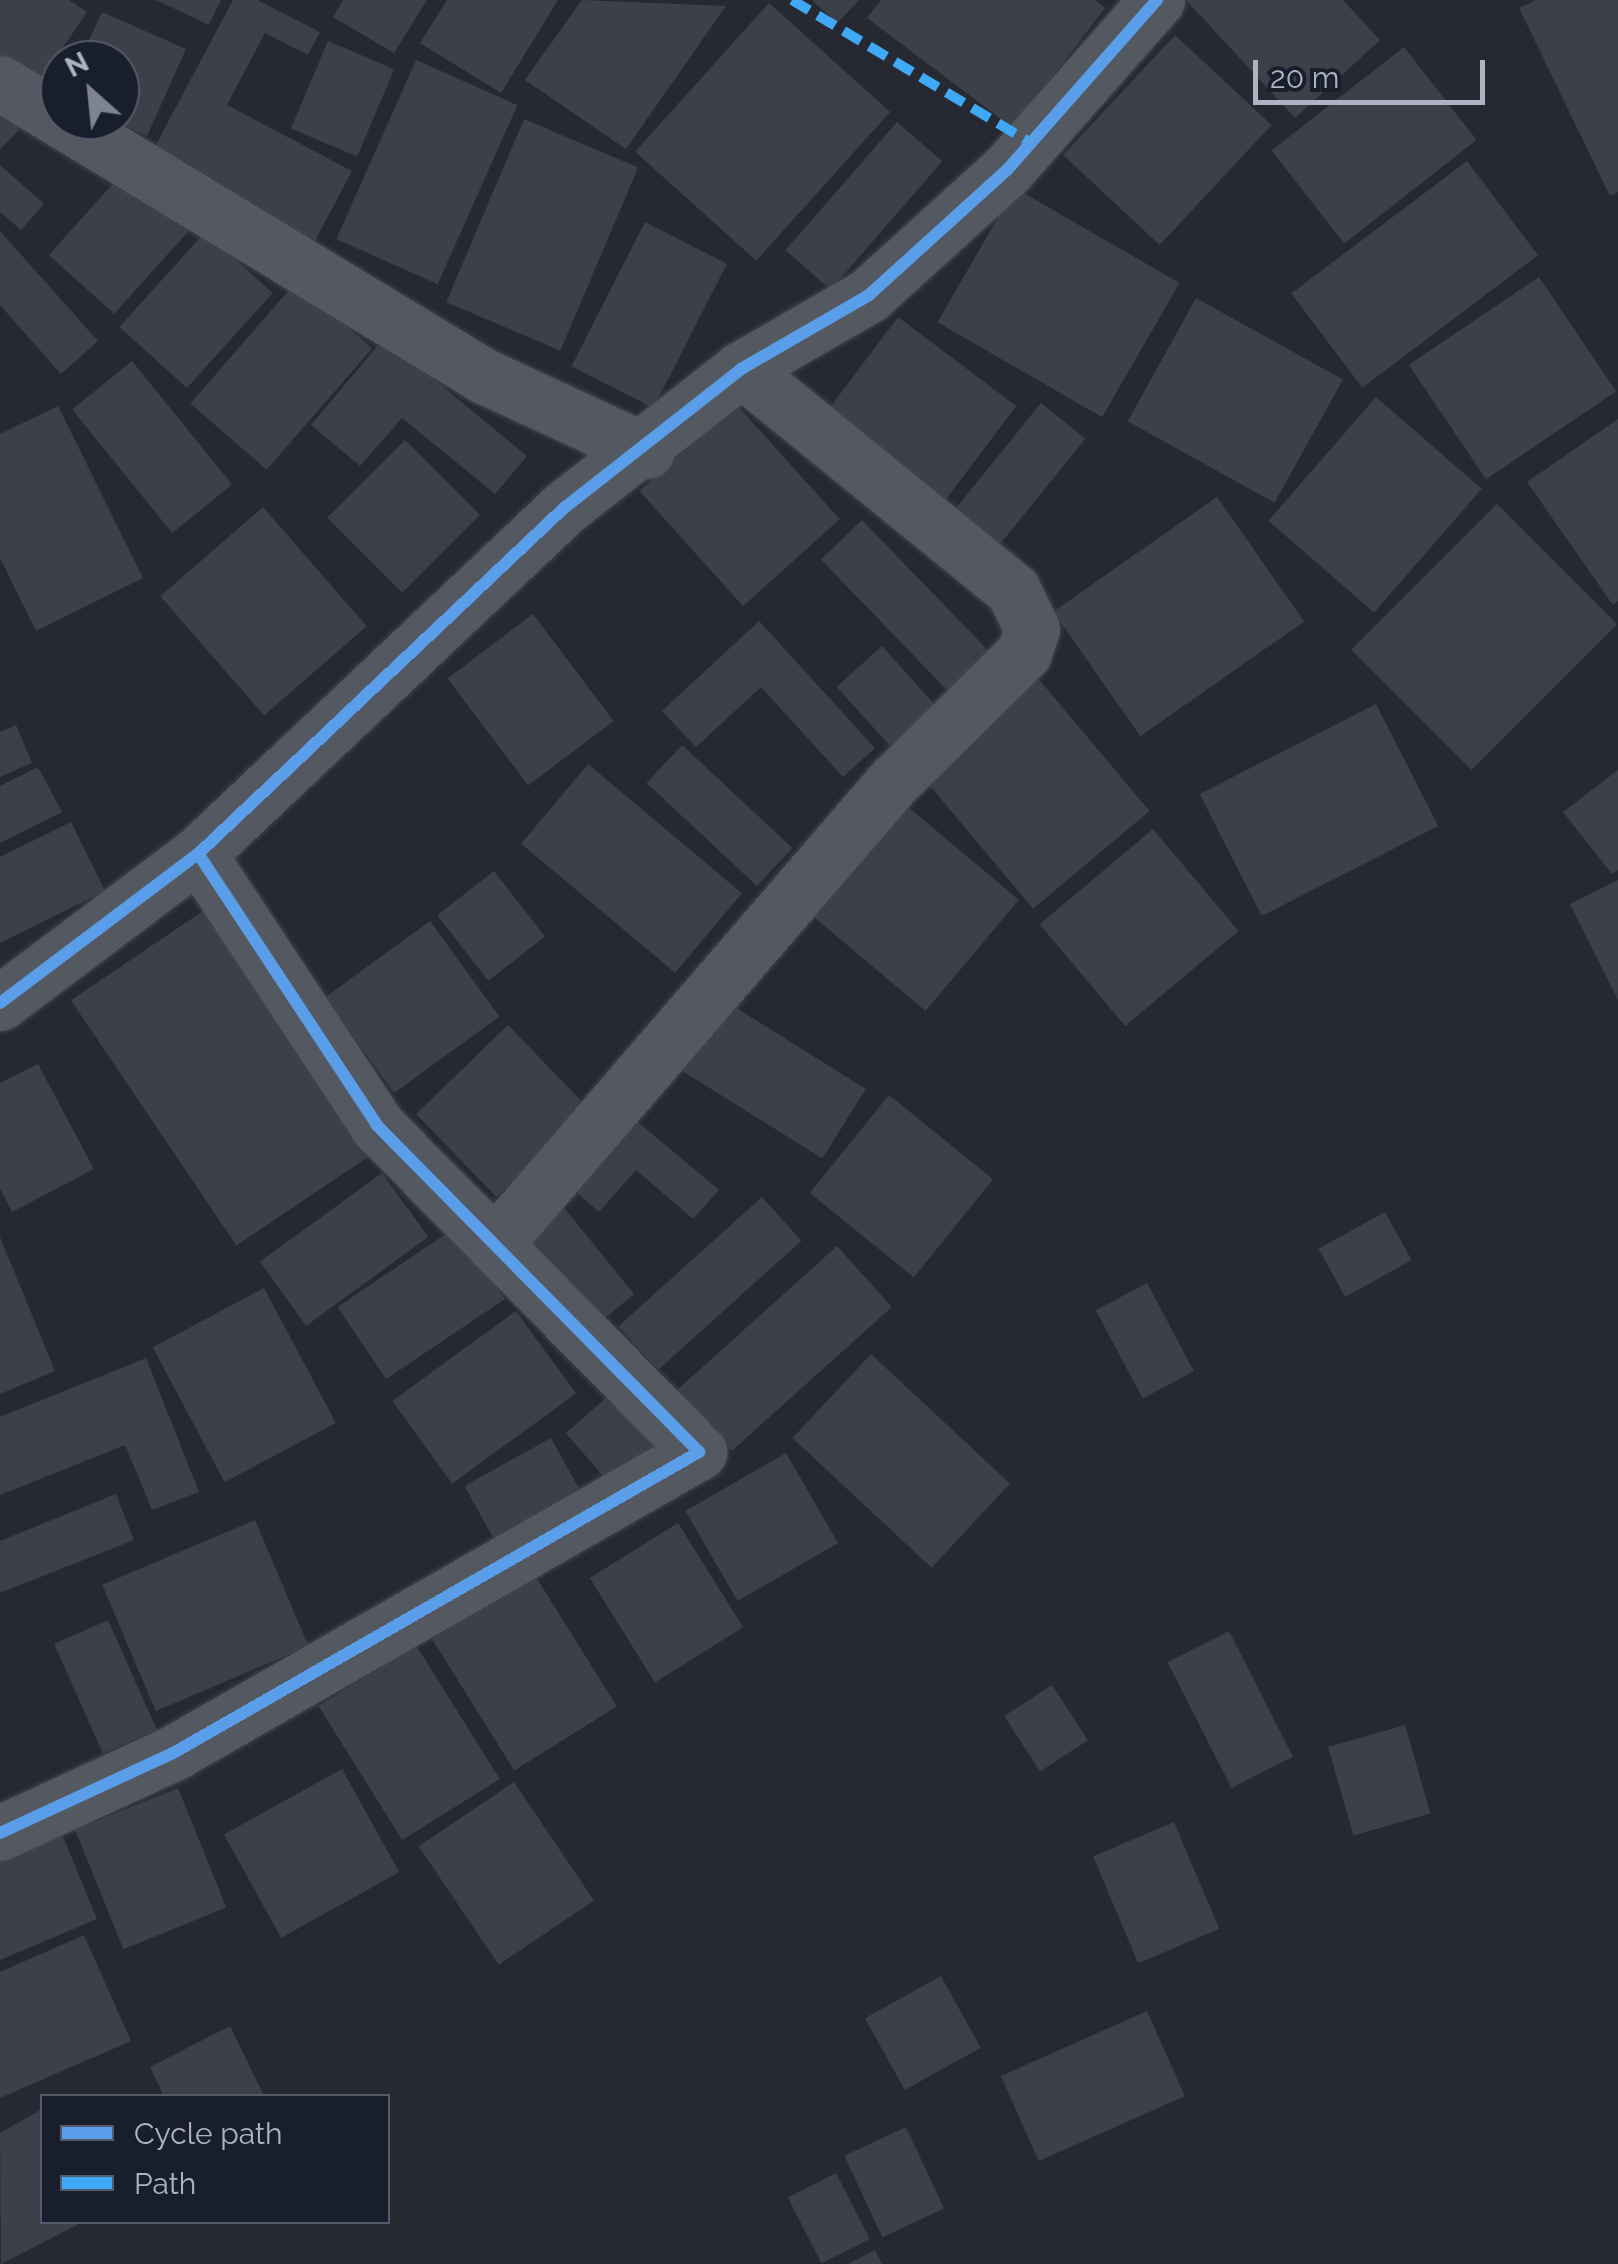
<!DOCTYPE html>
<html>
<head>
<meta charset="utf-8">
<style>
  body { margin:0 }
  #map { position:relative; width:1618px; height:2264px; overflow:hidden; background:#262932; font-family:Raleway,sans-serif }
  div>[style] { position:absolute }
  .building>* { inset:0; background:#3c4049; transform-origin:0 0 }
  .roads { filter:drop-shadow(0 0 2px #42444b) drop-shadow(0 0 2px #42444b) }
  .minor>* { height:55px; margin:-27.5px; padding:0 27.5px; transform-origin:27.5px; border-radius:27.5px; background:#545860 }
  .quiet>* { height:10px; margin-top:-5px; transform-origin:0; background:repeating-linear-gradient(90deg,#3fa9f5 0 20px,transparent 0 30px) }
  .cycleway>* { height:12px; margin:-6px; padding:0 6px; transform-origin:6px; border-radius:6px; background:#5a9eea }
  span { translate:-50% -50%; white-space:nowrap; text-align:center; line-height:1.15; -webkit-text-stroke:10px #191e2d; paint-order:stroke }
  .legend { position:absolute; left:40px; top:2094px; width:350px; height:130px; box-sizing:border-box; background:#191e2d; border:2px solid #545a6a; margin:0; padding:12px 18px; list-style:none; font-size:30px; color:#adb3c5 }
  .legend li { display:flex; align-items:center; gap:20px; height:50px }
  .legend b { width:50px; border:2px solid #545a6a }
  .north { position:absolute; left:40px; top:40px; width:100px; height:100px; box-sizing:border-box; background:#191e2d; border:2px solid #545a6a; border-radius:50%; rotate:333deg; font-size:28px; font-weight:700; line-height:40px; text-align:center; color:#adb3c5 }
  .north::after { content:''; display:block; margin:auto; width:35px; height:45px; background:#7e8392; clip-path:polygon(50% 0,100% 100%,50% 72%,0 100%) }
  .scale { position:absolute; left:1253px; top:60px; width:232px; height:45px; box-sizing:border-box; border:5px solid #adb3c5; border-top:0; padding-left:12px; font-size:30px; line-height:35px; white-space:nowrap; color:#adb3c5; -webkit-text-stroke:8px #191e2d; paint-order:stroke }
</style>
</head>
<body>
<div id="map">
  <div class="building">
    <i style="clip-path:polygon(0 0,69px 0,87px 12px,33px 92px,0 70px)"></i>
    <i style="clip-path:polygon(156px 0,221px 0,209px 25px)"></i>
    <i style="clip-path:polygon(233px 0,257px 0,320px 32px,308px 55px,265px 33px,227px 105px,352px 171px,315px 241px,151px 154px)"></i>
    <i style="clip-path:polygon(343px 0,427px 0,394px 53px,333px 17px)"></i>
    <i style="clip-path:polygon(447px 0,558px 0,501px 93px,420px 43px)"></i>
    <i style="clip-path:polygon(582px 0,726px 6px,626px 149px,525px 80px)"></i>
    <i style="clip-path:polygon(812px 0,859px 0,837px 23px)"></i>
    <i style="clip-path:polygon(881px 0,1095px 0,1105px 8px,1013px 128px,867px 18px)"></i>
    <i style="clip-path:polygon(1186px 0,1343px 0,1380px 40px,1295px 118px)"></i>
    <i style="clip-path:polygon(1536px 0,1618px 0,1618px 192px,1610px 196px,1519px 8px)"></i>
    <i style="left:769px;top:3px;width:163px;height:200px;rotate:42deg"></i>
    <i style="clip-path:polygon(102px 12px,186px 49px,147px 136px,112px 120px,120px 120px,120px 60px,80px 60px)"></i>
    <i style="left:1175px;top:35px;width:132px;height:164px;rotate:43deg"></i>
    <i style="left:328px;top:41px;width:72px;height:95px;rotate:23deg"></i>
    <i style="left:1404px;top:47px;width:118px;height:168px;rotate:52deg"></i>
    <i style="left:416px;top:60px;width:111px;height:196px;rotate:24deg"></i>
    <i style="clip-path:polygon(0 102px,24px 125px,0 149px)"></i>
    <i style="left:524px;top:119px;width:124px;height:199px;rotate:23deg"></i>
    <i style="left:897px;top:122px;width:60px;height:170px;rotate:41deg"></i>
    <i style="left:1467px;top:161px;width:118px;height:220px;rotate:53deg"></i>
    <i style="clip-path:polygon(0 165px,44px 204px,21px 230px,0 212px)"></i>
    <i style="left:127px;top:168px;width:88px;height:117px;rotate:42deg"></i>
    <i style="left:1015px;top:188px;width:190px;height:155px;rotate:30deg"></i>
    <i style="left:645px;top:222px;width:92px;height:162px;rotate:27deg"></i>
    <i style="clip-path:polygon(0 231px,98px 341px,61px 374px,0 305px)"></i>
    <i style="left:205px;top:232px;width:91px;height:128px;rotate:42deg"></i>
    <i style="left:1539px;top:277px;width:138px;height:157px;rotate:56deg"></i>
    <i style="left:296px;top:282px;width:101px;height:161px;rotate:41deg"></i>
    <i style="left:1196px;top:298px;width:168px;height:141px;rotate:29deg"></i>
    <i style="left:898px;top:317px;width:148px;height:126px;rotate:37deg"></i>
    <i style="clip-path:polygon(384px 338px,527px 456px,495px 494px,402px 418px,360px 466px,311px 425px)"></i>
    <i style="left:132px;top:361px;width:159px;height:77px;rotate:51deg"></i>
    <i style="left:1376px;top:397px;width:140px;height:164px;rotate:41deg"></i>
    <i style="left:1041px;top:403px;width:57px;height:139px;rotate:39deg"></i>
    <i style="left:736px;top:404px;width:155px;height:130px;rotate:48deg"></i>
    <i style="clip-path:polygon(58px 406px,143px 578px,36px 631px,0 558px,0 434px)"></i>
    <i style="clip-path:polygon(1618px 419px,1618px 601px,1613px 605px,1527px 482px)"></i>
    <i style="left:405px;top:440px;width:106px;height:110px;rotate:45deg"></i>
    <i style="left:1217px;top:497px;width:152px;height:200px;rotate:55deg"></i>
    <i style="left:1497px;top:504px;width:170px;height:206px;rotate:45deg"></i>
    <i style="left:263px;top:507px;width:158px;height:136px;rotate:49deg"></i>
    <i style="left:862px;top:520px;width:184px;height:57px;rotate:46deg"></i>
    <i style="left:533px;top:614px;width:134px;height:107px;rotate:53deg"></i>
    <i style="clip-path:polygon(759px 621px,875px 748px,843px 777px,761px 687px,696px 747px,662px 711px)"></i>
    <i style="left:882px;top:646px;width:80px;height:61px;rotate:48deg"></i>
    <i style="left:1037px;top:677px;width:175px;height:152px;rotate:50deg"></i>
    <i style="left:1376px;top:704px;width:137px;height:198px;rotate:63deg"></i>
    <i style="clip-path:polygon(16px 725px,32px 763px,0 777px,0 732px)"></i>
    <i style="left:682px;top:745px;width:151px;height:52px;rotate:43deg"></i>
    <i style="left:588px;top:764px;width:201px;height:104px;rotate:40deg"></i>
    <i style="clip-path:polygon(38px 767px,62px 812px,0 843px,0 786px)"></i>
    <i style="clip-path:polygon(1618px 770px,1618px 870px,1612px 874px,1563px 812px)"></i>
    <i style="left:907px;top:806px;width:146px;height:145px;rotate:40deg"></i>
    <i style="clip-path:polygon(71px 822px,105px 891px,0 943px,0 857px)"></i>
    <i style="left:1153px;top:829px;width:133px;height:148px;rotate:50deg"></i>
    <i style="left:494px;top:871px;width:83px;height:72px;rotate:52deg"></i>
    <i style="clip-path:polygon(1618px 880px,1618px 1000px,1570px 904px)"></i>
    <i style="left:206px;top:909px;width:296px;height:163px;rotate:56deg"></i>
    <i style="left:430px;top:921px;width:118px;height:130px;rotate:54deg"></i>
    <i style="left:725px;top:1001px;width:166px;height:82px;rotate:32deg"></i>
    <i style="left:508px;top:1025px;width:116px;height:128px;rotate:46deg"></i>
    <i style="clip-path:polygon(38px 1064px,94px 1169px,12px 1212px,0 1188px,0 1083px)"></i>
    <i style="left:889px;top:1095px;width:134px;height:126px;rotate:39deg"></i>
    <i style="clip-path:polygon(626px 1112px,719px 1190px,693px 1219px,636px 1170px,599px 1212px,566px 1183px)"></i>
    <i style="left:382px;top:1173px;width:79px;height:151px;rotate:54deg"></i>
    <i style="left:553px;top:1194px;width:129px;height:51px;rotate:51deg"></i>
    <i style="left:762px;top:1197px;width:59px;height:193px;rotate:48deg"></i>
    <i style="left:1385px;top:1212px;width:55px;height:76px;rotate:61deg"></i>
    <i style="left:456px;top:1227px;width:87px;height:143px;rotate:56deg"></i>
    <i style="clip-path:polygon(0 1237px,55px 1371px,0 1394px)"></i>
    <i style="left:837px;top:1246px;width:82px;height:215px;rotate:48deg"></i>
    <i style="left:1147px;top:1283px;width:100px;height:58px;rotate:62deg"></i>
    <i style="left:264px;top:1288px;width:153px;height:126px;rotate:62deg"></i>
    <i style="left:516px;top:1311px;width:102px;height:153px;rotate:54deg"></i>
    <i style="left:871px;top:1354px;width:190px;height:115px;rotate:43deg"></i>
    <i style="clip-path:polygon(146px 1358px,199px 1492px,152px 1510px,125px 1445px,0 1495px,0 1417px)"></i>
    <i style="left:614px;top:1391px;width:74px;height:64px;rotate:49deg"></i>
    <i style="left:551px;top:1438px;width:76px;height:99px;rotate:61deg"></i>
    <i style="left:786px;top:1453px;width:104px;height:116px;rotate:60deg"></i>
    <i style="clip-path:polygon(116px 1494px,134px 1540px,0 1593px,0 1541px)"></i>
    <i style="left:255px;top:1520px;width:137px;height:166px;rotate:67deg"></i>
    <i style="left:678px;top:1523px;width:123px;height:104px;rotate:58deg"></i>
    <i style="left:531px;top:1569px;width:162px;height:121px;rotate:58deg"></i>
    <i style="left:108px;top:1620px;width:120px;height:59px;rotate:66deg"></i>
    <i style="left:1229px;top:1631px;width:141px;height:69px;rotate:63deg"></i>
    <i style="left:416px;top:1645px;width:158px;height:115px;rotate:58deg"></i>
    <i style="left:1052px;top:1685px;width:66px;height:57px;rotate:57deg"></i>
    <i style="left:1405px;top:1725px;width:92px;height:80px;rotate:74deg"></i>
    <i style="left:342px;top:1769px;width:118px;height:135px;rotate:61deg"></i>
    <i style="left:514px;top:1782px;width:143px;height:115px;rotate:56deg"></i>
    <i style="left:178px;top:1788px;width:129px;height:111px;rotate:68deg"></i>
    <i style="left:1174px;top:1822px;width:116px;height:88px;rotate:67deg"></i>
    <i style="clip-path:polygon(61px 1832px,97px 1919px,0 1960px,0 1857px)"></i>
    <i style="clip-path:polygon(84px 1935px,131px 2041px,0 2098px,0 1972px)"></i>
    <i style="left:941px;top:1976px;width:82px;height:87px;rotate:61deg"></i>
    <i style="left:1147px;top:2011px;width:93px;height:160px;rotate:66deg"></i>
    <i style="clip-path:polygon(230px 2026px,264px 2096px,164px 2096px,150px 2067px)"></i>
    <i style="clip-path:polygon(42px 2109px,42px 2222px,83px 2222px,1px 2264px,0 2133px)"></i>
    <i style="left:906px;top:2127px;width:90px;height:68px;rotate:65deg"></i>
    <i style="left:836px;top:2173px;width:74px;height:54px;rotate:63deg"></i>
    <i style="clip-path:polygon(875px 2250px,882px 2264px,848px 2264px)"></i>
  </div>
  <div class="roads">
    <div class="minor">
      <i style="left:0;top:83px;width:566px;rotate:31.19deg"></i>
      <i style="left:484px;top:376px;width:179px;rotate:24.8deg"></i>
      <i style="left:0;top:1003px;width:248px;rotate:-37deg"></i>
      <i style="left:198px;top:854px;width:504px;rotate:-43.39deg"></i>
      <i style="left:564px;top:508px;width:225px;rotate:-38.1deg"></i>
      <i style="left:741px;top:369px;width:148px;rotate:-30deg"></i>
      <i style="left:869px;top:295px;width:186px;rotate:-42.2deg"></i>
      <i style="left:1007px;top:170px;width:227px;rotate:-48.6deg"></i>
      <i style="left:494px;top:1245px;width:611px;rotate:-49.25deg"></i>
      <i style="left:893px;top:782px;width:184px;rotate:-44.6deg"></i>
      <i style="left:1024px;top:653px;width:25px;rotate:-72deg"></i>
      <i style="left:1032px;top:629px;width:43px;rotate:-116deg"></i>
      <i style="left:1013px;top:590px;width:350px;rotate:-140.9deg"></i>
      <i style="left:0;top:1833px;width:193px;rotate:-24.8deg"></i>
      <i style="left:175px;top:1752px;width:604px;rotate:-29.79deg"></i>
      <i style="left:699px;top:1452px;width:459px;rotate:-134.6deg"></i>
      <i style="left:377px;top:1125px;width:325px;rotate:-123.4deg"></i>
    </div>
  </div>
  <div class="quiet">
    <i style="left:792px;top:0;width:279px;rotate:30.9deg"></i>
  </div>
  <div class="cycleway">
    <i style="left:0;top:1003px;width:248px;rotate:-37deg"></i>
    <i style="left:198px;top:854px;width:504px;rotate:-43.39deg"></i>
    <i style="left:564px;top:508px;width:225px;rotate:-38.1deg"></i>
    <i style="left:741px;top:369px;width:148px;rotate:-30deg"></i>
    <i style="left:869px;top:295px;width:186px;rotate:-42.2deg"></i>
    <i style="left:1007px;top:170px;width:227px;rotate:-48.6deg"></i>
    <i style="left:0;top:1833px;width:193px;rotate:-24.8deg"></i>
    <i style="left:175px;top:1752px;width:604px;rotate:-29.79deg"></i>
    <i style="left:699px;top:1452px;width:459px;rotate:-134.6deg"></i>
    <i style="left:377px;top:1125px;width:325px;rotate:-123.4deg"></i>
  </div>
  <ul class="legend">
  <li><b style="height:12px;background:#5a9eea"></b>Cycle path</li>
  <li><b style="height:12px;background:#3fa9f5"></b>Path</li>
  </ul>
  <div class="north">N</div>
  <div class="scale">20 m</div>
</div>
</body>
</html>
